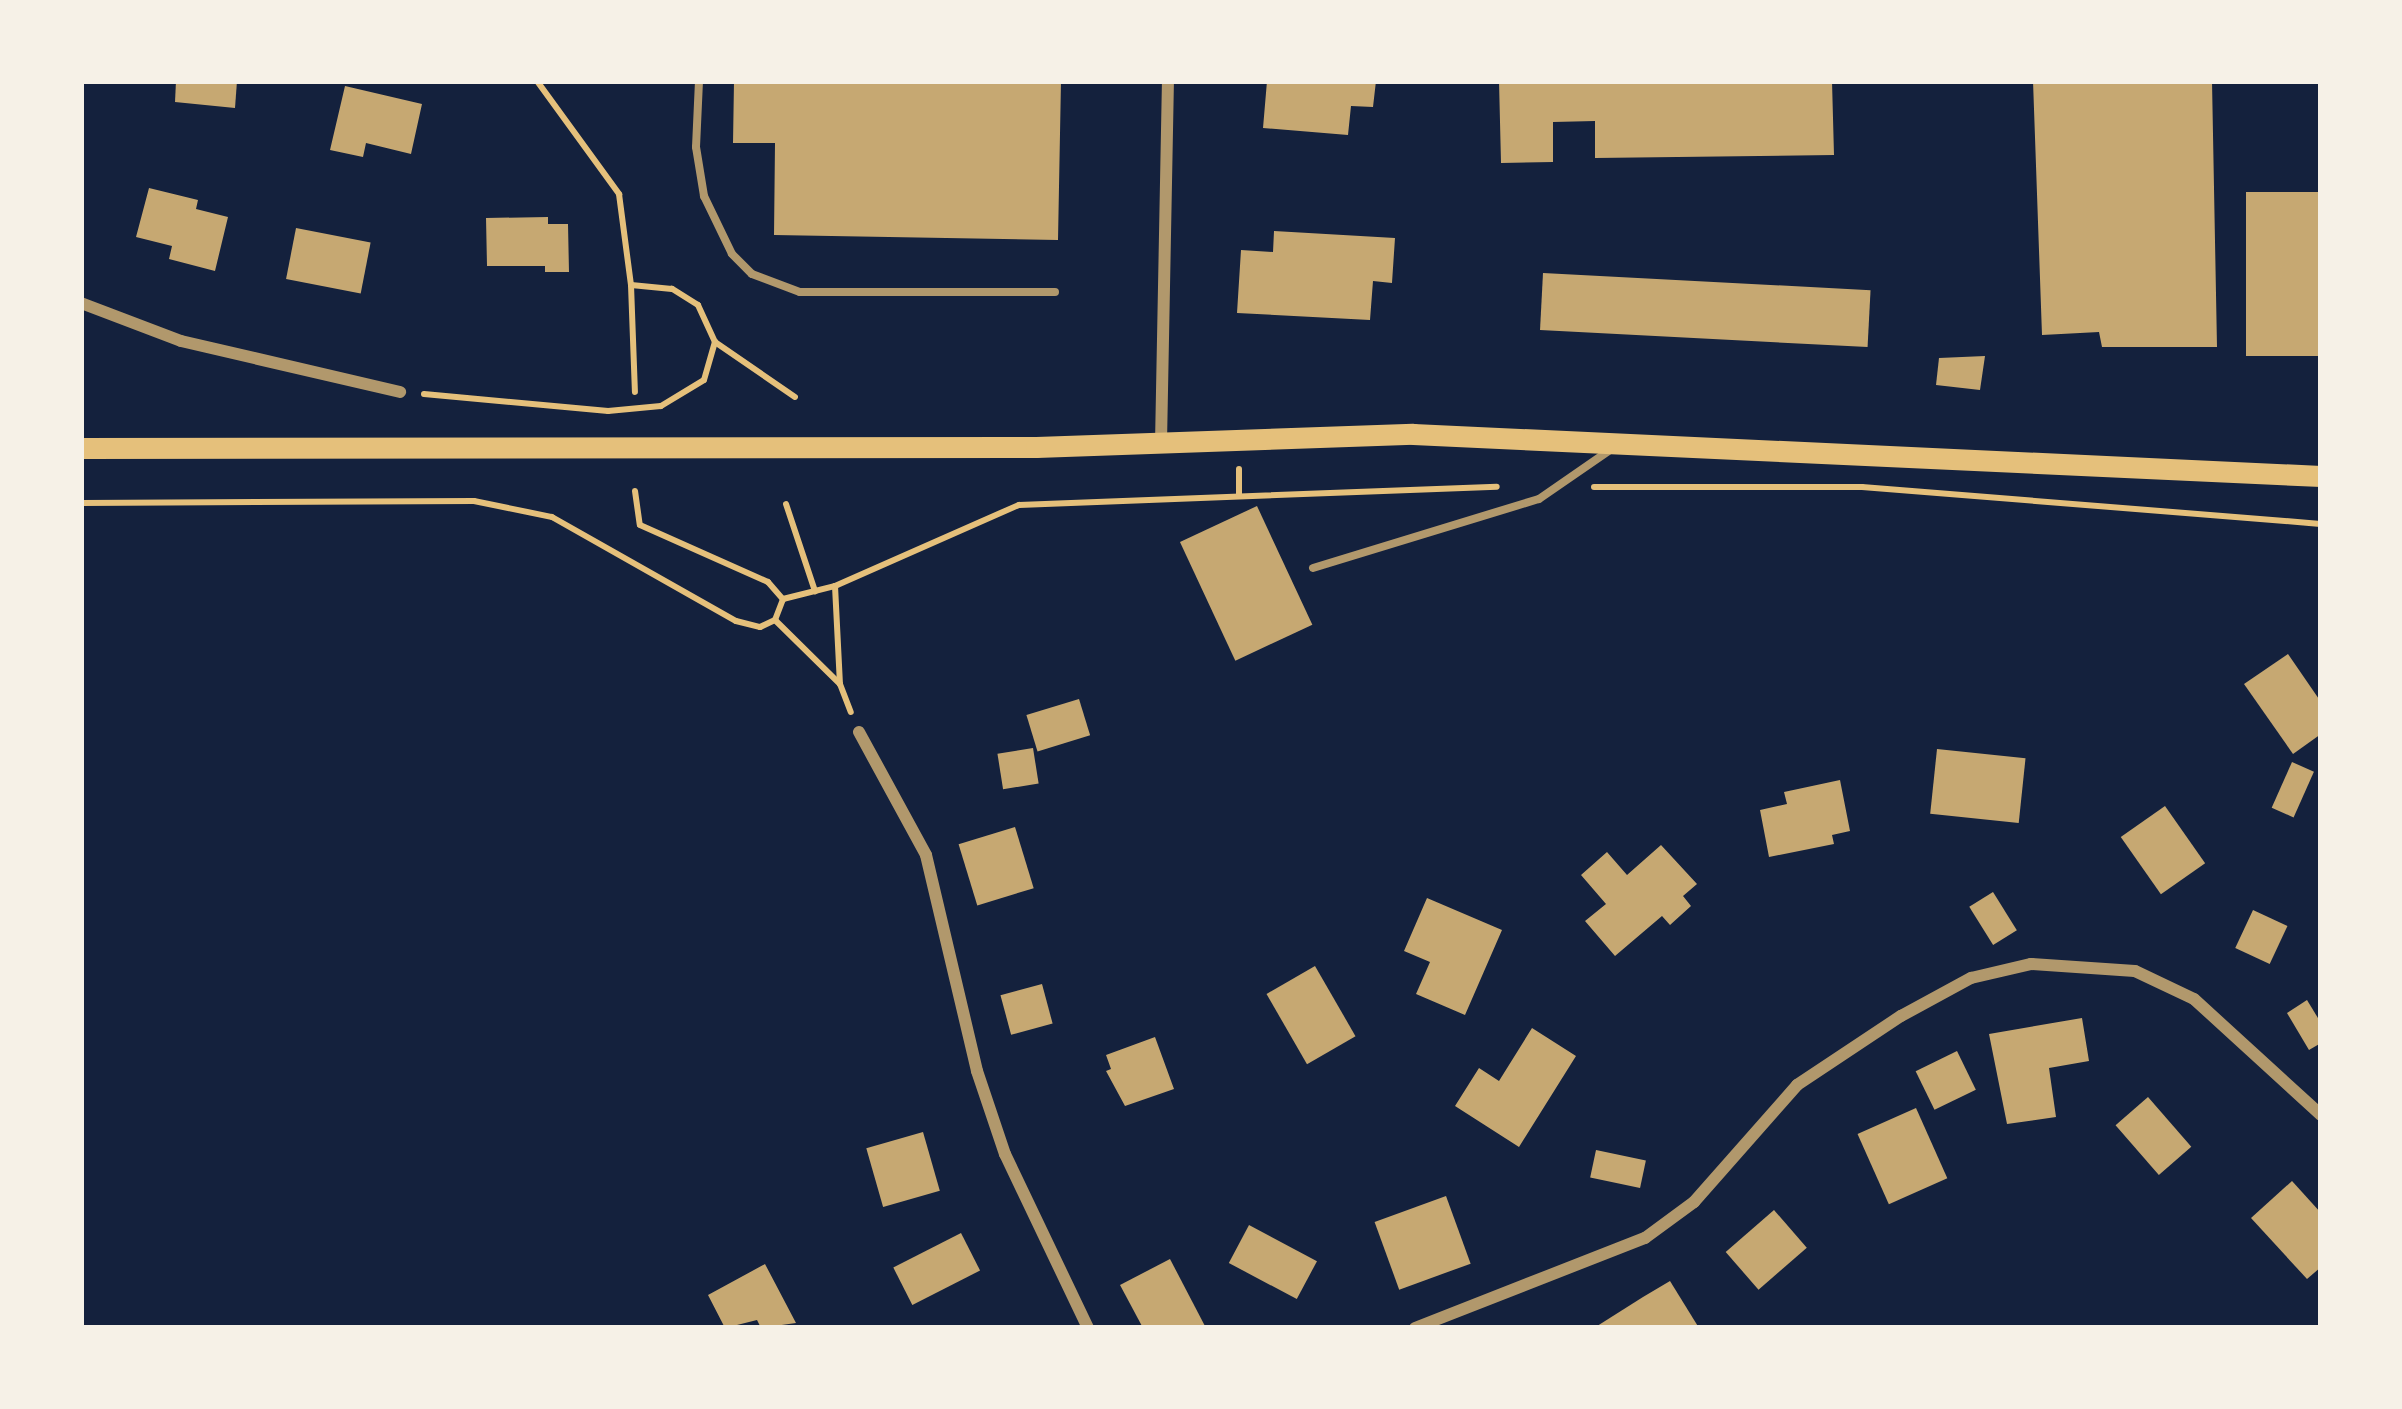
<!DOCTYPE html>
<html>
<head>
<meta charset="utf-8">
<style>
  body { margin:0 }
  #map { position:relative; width:2402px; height:1409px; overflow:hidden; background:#14213d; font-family:Poppins,sans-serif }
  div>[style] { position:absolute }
  .building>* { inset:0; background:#c6a872; transform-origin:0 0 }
  .path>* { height:6px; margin:-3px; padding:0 3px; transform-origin:3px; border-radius:3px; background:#e5c07b }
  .service>* { height:8px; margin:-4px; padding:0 4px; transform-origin:4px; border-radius:4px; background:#b1986c }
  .minor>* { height:12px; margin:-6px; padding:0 6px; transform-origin:6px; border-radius:6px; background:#b1986c }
  .secondary>* { height:21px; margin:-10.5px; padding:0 10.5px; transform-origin:10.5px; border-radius:10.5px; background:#e5c07b }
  span { translate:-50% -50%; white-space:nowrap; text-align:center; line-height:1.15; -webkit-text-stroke:12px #f6f1e7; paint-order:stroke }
  .frame { position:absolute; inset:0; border:84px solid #f6f1e7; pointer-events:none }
</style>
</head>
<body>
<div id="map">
  <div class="building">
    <i style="clip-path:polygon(176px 81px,237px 81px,235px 108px,175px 102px)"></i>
    <i style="clip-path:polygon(734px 81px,1061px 81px,1058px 240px,774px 235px,775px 143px,733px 143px)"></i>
    <i style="clip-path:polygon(1267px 81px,1376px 81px,1373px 107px,1351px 106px,1348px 135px,1263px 128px)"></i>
    <i style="clip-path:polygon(1499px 81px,1832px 81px,1834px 155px,1595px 158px,1595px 121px,1553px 122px,1553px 162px,1501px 163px)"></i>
    <i style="clip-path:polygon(2033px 81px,2212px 81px,2217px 347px,2102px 347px,2099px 332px,2042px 335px)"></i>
    <i style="clip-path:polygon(345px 86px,422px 104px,411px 154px,366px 143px,363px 157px,330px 150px)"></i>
    <i style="clip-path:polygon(149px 188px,198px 200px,196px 209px,228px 217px,215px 271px,169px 259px,172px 246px,136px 237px)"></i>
    <i style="left:2321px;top:192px;width:164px;height:75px;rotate:90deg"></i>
    <i style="clip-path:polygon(548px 217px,548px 224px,568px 224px,569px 272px,545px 272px,545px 266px,487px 266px,486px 218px)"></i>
    <i style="left:296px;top:228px;width:76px;height:52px;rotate:11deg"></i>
    <i style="clip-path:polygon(1274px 231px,1395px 238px,1392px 283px,1373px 281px,1370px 320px,1237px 313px,1241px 250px,1273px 252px)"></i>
    <i style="left:1543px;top:273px;width:328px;height:57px;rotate:3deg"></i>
    <i style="clip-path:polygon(1985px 356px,1980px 390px,1936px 385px,1939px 358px)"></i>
    <i style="left:1257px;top:506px;width:131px;height:85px;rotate:65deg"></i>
    <i style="clip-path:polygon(2288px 654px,2321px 702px,2321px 734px,2293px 754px,2244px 684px)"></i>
    <i style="left:1079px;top:699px;width:38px;height:55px;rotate:73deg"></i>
    <i style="left:1033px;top:748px;width:36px;height:36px;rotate:81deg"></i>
    <i style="left:1937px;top:749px;width:89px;height:65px;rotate:6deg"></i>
    <i style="left:2292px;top:762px;width:24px;height:50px;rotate:24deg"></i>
    <i style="clip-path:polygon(1840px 780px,1850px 831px,1832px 835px,1834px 844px,1769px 857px,1760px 810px,1787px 804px,1784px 792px)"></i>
    <i style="left:2165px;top:806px;width:70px;height:54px;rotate:55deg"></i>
    <i style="left:1015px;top:827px;width:64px;height:59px;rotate:73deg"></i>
    <i style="clip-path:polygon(1661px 845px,1697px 884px,1683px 896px,1691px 906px,1670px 925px,1662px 916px,1615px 956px,1585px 921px,1606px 904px,1581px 875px,1607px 852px,1627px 875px)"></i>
    <i style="left:1993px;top:892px;width:45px;height:28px;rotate:58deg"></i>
    <i style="clip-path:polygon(1427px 898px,1502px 930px,1465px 1015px,1416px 994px,1430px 962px,1404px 951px)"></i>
    <i style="left:2253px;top:910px;width:38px;height:42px;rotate:25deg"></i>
    <i style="left:1315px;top:966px;width:81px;height:56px;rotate:60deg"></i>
    <i style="left:1042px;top:984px;width:41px;height:43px;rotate:75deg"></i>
    <i style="clip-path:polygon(2307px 1000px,2321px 1023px,2321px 1043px,2309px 1050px,2287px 1013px)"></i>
    <i style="clip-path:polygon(2082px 1018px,2089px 1061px,2049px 1068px,2056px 1117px,2007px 1124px,1989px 1034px)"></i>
    <i style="clip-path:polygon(1532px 1028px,1576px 1056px,1519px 1147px,1455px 1106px,1479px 1068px,1499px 1081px)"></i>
    <i style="clip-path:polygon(1155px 1037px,1174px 1089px,1125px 1106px,1106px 1071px,1111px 1069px,1106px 1055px)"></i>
    <i style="left:1957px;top:1051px;width:43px;height:46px;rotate:64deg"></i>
    <i style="left:2148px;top:1097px;width:66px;height:43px;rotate:49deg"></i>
    <i style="left:1916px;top:1108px;width:77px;height:64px;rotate:66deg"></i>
    <i style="left:923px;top:1132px;width:61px;height:59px;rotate:74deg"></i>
    <i style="left:1596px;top:1150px;width:51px;height:28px;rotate:12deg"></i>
    <i style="clip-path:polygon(2292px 1181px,2321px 1213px,2321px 1267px,2307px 1279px,2251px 1218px)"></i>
    <i style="left:1446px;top:1196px;width:72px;height:76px;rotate:70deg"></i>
    <i style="left:1774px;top:1210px;width:50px;height:64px;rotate:49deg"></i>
    <i style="left:1249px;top:1225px;width:77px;height:43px;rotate:28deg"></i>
    <i style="left:961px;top:1233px;width:42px;height:76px;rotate:63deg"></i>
    <i style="clip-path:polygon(1170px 1259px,1206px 1328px,1143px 1328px,1120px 1285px)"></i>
    <i style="clip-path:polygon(765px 1264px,796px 1323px,761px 1328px,757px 1320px,725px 1328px,708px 1295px)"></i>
    <i style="clip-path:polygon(1670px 1281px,1699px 1328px,1594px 1328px,1643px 1297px)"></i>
  </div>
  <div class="path">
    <i style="left:537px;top:81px;width:140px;rotate:54deg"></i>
    <i style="left:619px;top:194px;width:92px;rotate:82.5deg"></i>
    <i style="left:631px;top:285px;width:107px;rotate:87.9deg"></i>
    <i style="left:715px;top:342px;width:97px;rotate:34.5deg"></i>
    <i style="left:424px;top:394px;width:185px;rotate:5.3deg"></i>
    <i style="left:608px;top:411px;width:53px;rotate:-5.4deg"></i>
    <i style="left:661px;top:406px;width:50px;rotate:-31.2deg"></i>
    <i style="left:704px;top:380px;width:40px;rotate:-74deg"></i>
    <i style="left:715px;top:342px;width:41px;rotate:-114.7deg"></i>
    <i style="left:698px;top:305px;width:31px;rotate:-148deg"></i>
    <i style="left:672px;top:289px;width:41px;rotate:-174.4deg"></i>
    <i style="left:1594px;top:487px;width:268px"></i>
    <i style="left:1862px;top:487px;width:460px;rotate:4.6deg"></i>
    <i style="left:635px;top:491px;width:34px;rotate:82deg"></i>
    <i style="left:640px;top:525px;width:140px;rotate:24deg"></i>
    <i style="left:768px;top:582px;width:23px;rotate:49deg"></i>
    <i style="left:1239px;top:496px;width:27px;rotate:-90deg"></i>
    <i style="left:81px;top:503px;width:393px;rotate:-0.3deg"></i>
    <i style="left:474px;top:501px;width:80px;rotate:11.6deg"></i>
    <i style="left:552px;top:517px;width:211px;rotate:29.5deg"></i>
    <i style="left:736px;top:621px;width:25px;rotate:14deg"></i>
    <i style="left:760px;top:627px;width:17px;rotate:-25deg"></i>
    <i style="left:775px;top:620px;width:22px;rotate:-69deg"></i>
    <i style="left:786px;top:504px;width:92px;rotate:71.6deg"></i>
    <i style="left:835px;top:586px;width:98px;rotate:87.1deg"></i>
    <i style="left:840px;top:684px;width:30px;rotate:69deg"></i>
    <i style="left:783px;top:599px;width:54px;rotate:-14deg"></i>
    <i style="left:835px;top:586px;width:201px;rotate:-23.8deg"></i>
    <i style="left:1019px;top:505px;width:478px;rotate:-2.2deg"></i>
    <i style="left:775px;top:620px;width:91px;rotate:44.6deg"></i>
  </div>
  <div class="service">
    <i style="left:699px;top:81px;width:66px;rotate:92.6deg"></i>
    <i style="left:696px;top:147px;width:50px;rotate:80.7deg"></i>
    <i style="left:704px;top:196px;width:64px;rotate:64.2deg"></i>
    <i style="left:732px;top:254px;width:28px;rotate:45deg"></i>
    <i style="left:752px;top:274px;width:51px;rotate:20.6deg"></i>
    <i style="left:800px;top:292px;width:255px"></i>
    <i style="left:1313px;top:568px;width:236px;rotate:-17deg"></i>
    <i style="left:1539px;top:499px;width:86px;rotate:-34.6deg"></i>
  </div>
  <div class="minor">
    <i style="left:81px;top:303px;width:107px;rotate:20.8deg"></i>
    <i style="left:181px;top:341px;width:225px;rotate:13.1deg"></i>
    <i style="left:1161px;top:443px;width:362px;rotate:-88.9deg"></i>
    <i style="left:859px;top:732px;width:140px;rotate:61.4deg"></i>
    <i style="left:926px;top:855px;width:222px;rotate:76.7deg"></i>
    <i style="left:977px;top:1071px;width:88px;rotate:71.4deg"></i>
    <i style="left:1005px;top:1154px;width:193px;rotate:64.5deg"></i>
    <i style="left:1415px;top:1328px;width:247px;rotate:-21.4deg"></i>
    <i style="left:1645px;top:1238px;width:61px;rotate:-36.3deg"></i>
    <i style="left:1694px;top:1202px;width:156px;rotate:-48.6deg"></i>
    <i style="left:1797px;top:1085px;width:125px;rotate:-33.6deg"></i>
    <i style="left:1901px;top:1016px;width:80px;rotate:-28.5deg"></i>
    <i style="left:1971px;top:978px;width:62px;rotate:-13.1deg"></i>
    <i style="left:2031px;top:964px;width:104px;rotate:3.9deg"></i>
    <i style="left:2135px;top:971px;width:65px;rotate:25.4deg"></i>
    <i style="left:2194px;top:999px;width:172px;rotate:42.4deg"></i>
  </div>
  <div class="secondary">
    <i style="left:81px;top:448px;width:955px;rotate:-0.06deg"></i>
    <i style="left:1036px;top:447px;width:377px;rotate:-2deg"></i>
    <i style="left:1413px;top:434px;width:909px;rotate:2.65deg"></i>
  </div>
  <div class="frame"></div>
</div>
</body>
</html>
